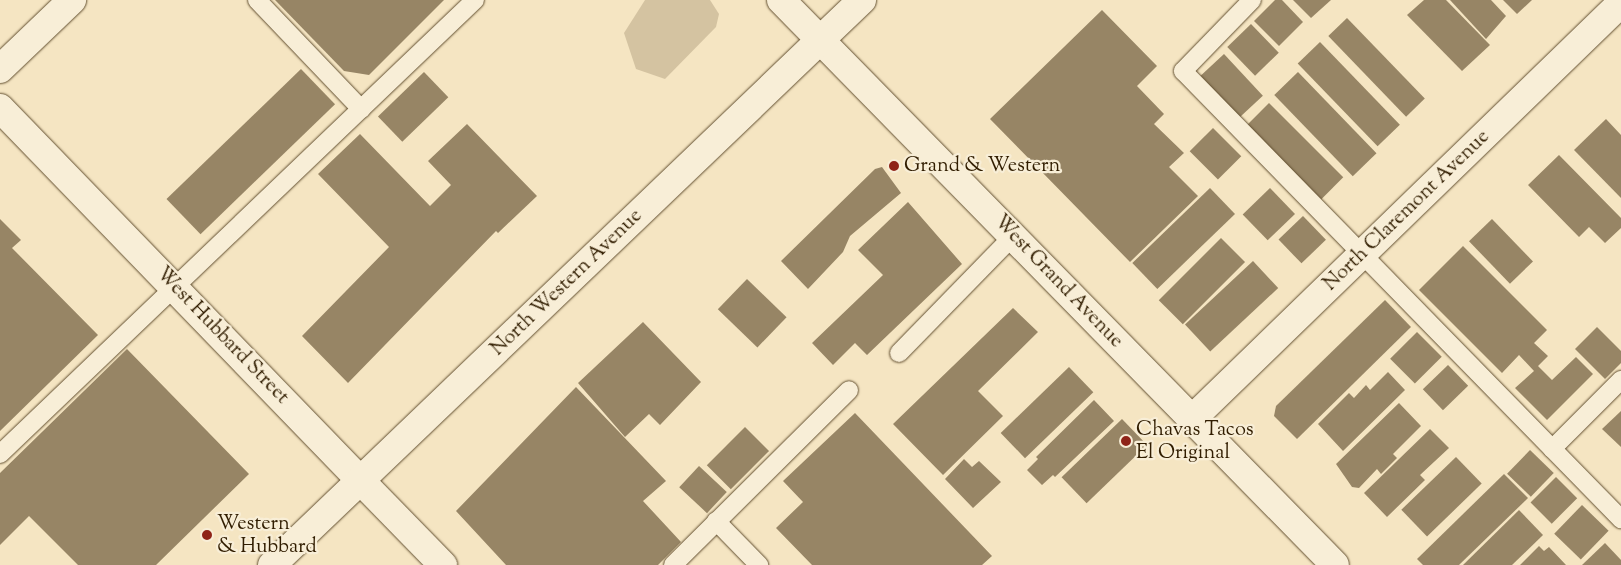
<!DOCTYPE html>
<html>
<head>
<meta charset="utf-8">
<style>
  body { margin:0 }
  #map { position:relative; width:1621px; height:565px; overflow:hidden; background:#f5e5c2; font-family:"Sorts Mill Goudy",serif }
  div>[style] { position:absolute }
  .green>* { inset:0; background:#d4c3a1 }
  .building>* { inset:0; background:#978565; transform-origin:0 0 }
  .roads { filter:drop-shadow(0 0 1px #624f30) drop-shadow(0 0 1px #624f30) }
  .service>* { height:18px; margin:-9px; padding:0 9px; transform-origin:9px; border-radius:9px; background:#f8eed7 }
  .minor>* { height:28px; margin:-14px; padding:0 14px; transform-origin:14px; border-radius:14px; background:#f8eed7 }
  .tertiary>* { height:28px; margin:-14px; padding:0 14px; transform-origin:14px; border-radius:14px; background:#f8eed7 }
  .secondary>* { height:28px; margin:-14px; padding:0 14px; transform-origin:14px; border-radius:14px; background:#f8eed7 }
  .dots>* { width:14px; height:14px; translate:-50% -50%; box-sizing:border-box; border:2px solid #f8eed7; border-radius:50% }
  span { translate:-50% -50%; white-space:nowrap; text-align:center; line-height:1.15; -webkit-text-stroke:4.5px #f8eed7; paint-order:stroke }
  .poi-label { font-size:20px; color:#311d00 }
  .left { translate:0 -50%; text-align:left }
  .street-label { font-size:20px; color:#311d00 }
</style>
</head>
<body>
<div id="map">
  <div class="green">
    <i style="clip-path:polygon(645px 0,710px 0,719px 14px,716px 27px,665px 79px,636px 69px,624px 33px)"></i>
  </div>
  <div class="building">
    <i style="clip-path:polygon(275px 0,444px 0,369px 75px,344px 71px)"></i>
    <i style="clip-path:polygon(1275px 0,1282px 0,1303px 22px,1279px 46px,1254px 21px)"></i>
    <i style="clip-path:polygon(1293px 0,1331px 0,1311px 18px)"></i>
    <i style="clip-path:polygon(1424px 0,1446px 0,1490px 45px,1462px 71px,1407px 15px)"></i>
    <i style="clip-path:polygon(1450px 0,1491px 0,1506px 16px,1486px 39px)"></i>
    <i style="clip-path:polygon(1503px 0,1532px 0,1517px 14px)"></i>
    <i style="clip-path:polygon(1102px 10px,1157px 66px,1137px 86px,1164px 114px,1154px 124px,1184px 153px,1169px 167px,1198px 196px,1130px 262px,990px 119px)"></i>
    <i style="left:1347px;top:18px;width:112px;height:26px;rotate:46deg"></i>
    <i style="left:1251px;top:24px;width:40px;height:33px;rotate:46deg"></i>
    <i style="left:1320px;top:42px;width:115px;height:31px;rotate:46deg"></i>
    <i style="left:1224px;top:54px;width:57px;height:32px;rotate:47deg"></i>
    <i style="left:301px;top:69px;width:49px;height:187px;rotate:46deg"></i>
    <i style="left:424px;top:72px;width:35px;height:64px;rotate:46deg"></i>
    <i style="left:1298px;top:72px;width:113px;height:33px;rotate:46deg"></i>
    <i style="left:1269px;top:103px;width:105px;height:31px;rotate:45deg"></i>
    <i style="clip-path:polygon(1606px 119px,1621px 135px,1621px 198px,1574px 150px)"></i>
    <i style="clip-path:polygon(467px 124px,537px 196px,498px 233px,496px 231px,348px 383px,302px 336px,389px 247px,318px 174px,360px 134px,430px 206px,451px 185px,428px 161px)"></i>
    <i style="left:1213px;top:128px;width:40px;height:33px;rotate:45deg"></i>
    <i style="clip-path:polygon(1559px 155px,1621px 218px,1621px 228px,1605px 243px,1589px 227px,1579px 237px,1528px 185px)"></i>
    <i style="clip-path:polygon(882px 167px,901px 193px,850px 236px,843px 252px,808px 289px,781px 261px,875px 169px)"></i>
    <i style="left:1210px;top:188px;width:36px;height:108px;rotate:46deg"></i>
    <i style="left:1270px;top:188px;width:36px;height:38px;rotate:46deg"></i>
    <i style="clip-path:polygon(908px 202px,962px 264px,867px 355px,855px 343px,833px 365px,812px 343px,883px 275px,858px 250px)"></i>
    <i style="left:1303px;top:216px;width:33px;height:34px;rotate:46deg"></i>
    <i style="clip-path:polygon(0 219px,21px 240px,12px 248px,98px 335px,0 431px)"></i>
    <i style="left:1492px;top:219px;width:59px;height:32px;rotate:46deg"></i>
    <i style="left:1221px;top:238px;width:34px;height:88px;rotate:45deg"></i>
    <i style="clip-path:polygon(1463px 246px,1547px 330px,1534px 343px,1548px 356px,1538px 366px,1552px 380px,1576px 357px,1593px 374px,1547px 420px,1515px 388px,1534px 371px,1519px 355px,1502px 373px,1419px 290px)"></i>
    <i style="left:1253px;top:261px;width:37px;height:93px;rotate:47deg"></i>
    <i style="left:747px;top:279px;width:55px;height:42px;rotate:44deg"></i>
    <i style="clip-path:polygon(1385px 300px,1411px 327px,1297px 439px,1274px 416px,1276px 406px)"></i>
    <i style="clip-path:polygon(1013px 308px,1038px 332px,978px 391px,1003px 416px,943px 475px,893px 424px)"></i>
    <i style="clip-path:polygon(643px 322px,701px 382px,660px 425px,649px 414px,625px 437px,578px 383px)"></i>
    <i style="clip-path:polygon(1597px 327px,1621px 351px,1621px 363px,1605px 379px,1575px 349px)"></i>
    <i style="left:1417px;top:332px;width:35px;height:38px;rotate:45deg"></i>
    <i style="clip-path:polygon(127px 349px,249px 474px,156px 565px,78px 565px,29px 516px,0 545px,0 473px)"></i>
    <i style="left:1448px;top:365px;width:29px;height:35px;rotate:46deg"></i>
    <i style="left:1069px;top:367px;width:35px;height:95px;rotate:46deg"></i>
    <i style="clip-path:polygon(1388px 372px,1405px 390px,1343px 451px,1318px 424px,1349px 393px,1354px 398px,1366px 385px,1370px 390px)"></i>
    <i style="clip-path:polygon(576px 387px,666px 481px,643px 501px,681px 542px,658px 565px,506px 565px,456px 511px)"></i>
    <i style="clip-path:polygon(1094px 400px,1114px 421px,1055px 477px,1053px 475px,1042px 485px,1027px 470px,1038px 459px,1036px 457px)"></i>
    <i style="clip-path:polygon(1399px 403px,1421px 426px,1393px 454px,1397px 458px,1381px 474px,1377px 469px,1359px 488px,1352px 487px,1336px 464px)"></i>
    <i style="clip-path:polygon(1621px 411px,1621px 447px,1602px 429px)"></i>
    <i style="clip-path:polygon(855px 413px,992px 556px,982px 565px,812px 565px,776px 528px,803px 502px,783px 481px)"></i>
    <i style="left:1122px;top:419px;width:36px;height:84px;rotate:46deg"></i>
    <i style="left:745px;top:427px;width:34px;height:54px;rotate:45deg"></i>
    <i style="clip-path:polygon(1430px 429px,1449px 448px,1420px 475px,1425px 480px,1387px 517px,1364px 493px)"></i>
    <i style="left:1530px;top:450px;width:33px;height:33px;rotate:44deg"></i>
    <i style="left:1456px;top:457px;width:37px;height:76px;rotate:46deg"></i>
    <i style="clip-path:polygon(964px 459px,972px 467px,979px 461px,1001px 482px,973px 508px,945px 479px)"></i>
    <i style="left:699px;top:466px;width:38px;height:29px;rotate:43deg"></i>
    <i style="clip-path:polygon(1504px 474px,1528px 498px,1459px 565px,1423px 565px,1417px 559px)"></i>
    <i style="left:1556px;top:477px;width:30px;height:36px;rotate:45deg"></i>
    <i style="left:1582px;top:505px;width:37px;height:40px;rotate:44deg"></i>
    <i style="clip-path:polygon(1519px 510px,1543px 535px,1512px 565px,1463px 565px)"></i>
    <i style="clip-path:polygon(1605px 543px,1621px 560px,1621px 565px,1582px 565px)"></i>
    <i style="clip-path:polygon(1539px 546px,1544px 551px,1549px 547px,1566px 565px,1520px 565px)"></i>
  </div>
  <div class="roads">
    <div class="service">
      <i style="left:257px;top:0;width:151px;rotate:46.3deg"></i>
      <i style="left:1252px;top:0;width:99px;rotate:134.2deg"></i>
      <i style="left:1183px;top:71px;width:627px;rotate:45.65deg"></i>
      <i style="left:899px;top:353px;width:163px;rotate:-45.7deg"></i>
      <i style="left:1552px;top:449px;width:98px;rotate:-45deg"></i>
      <i style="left:0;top:454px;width:657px;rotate:-43.71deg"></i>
      <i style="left:716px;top:521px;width:62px;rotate:45.7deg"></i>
      <i style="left:673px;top:565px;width:248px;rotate:-44.8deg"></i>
    </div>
    <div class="minor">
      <i style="left:0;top:69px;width:100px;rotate:-43.8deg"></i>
      <i style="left:0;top:108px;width:518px;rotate:45.94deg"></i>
      <i style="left:1192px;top:419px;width:598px;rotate:-44.12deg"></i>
    </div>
    <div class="tertiary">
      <i style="left:360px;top:480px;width:119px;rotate:45.7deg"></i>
    </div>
    <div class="secondary">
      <i style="left:781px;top:0;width:791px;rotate:45.56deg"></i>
      <i style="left:272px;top:565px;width:817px;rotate:-43.76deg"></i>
    </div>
  </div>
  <div class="dots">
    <i style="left:894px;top:166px;background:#8f2418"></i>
    <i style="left:1126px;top:441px;background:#8f2418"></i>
    <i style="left:207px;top:535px;background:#8f2418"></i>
  </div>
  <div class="poi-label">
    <span class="left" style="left:904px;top:166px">Grand &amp; Western</span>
    <span class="left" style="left:1136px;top:442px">Chavas Tacos<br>El Original</span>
    <span class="left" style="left:217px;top:536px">Western<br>&amp; Hubbard</span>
  </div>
  <div class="street-label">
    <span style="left:1407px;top:211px;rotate:-44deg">North Claremont Avenue</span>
    <span style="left:1058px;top:282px;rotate:46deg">West Grand Avenue</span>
    <span style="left:567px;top:283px;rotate:-44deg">North Western Avenue</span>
    <span style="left:222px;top:336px;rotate:46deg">West Hubbard Street</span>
  </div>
</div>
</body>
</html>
